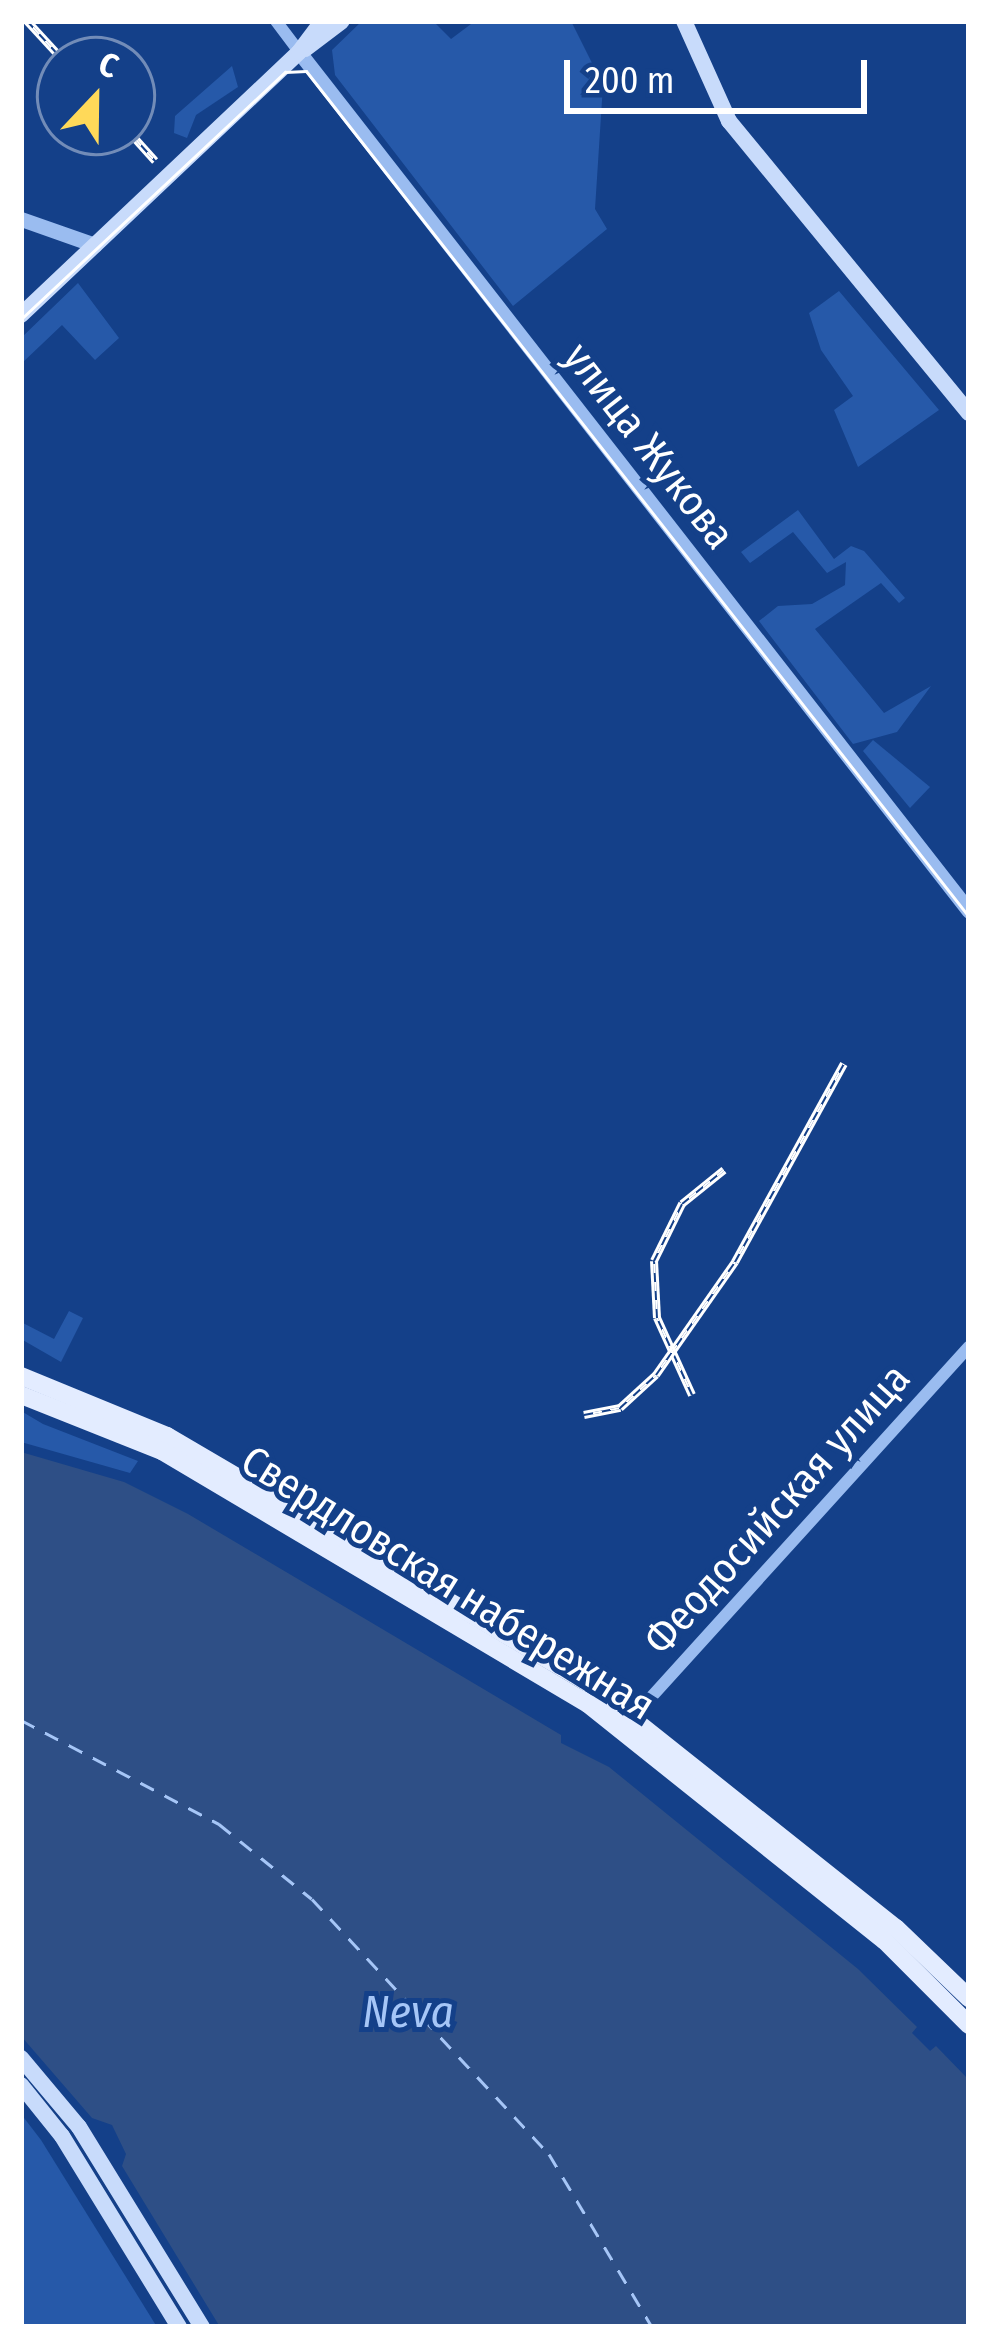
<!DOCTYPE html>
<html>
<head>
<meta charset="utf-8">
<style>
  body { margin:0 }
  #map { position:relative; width:990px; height:2348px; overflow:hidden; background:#144089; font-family:"Fira Sans Condensed",sans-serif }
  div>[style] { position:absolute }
  .green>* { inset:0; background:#2659a9 }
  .water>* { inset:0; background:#2e4f86 }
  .ferry>* { height:3px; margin-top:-1.5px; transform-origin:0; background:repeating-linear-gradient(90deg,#a6c6f7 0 15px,transparent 0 27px) }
  .minor>* { height:12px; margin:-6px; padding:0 6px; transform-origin:6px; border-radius:6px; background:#9abcf0 }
  .tertiary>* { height:15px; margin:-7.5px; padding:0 7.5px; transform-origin:7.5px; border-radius:7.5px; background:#9abcf0 }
  .secondary>* { height:16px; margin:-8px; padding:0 8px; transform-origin:8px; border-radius:8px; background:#c8dbfb }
  .primary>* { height:18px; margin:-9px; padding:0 9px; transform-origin:9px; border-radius:9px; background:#e3ecff }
  .tram>* { height:3px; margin:-1.5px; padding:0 1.5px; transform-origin:1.5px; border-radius:1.5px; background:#fff }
  .rail>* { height:8px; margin-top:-4px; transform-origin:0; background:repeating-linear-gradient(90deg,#144089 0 9px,#fff 0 18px); box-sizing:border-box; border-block:3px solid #fff }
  span { translate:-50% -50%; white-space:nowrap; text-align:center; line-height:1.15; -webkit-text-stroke:10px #144089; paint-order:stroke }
  .street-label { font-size:42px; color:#fff }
  .water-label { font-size:45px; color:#a6c6f7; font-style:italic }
  .frame { position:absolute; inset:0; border:24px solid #fff; pointer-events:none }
  .north { position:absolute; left:36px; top:36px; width:120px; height:120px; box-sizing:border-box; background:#144089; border:3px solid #728cb8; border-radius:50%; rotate:22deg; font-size:33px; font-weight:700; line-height:48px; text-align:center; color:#fff }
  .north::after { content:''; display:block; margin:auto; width:42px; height:54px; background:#ffd959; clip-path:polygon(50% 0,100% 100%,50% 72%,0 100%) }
  .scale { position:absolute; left:564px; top:60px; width:303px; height:54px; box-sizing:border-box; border:6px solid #fff; border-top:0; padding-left:15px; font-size:36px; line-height:42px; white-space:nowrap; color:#fff; -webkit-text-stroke:9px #144089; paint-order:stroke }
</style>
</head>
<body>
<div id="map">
  <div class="green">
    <i style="clip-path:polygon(362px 21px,433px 21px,451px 39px,475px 21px,571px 21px,603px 85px,595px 209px,607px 229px,513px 306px,335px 75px,332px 50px)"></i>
    <i style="clip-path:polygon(232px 66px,238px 87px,196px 115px,187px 138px,174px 133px,175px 116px)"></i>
    <i style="clip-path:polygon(78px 283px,119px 338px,95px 360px,62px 325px,21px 364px,21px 338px)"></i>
    <i style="clip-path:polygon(839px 291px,939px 410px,858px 467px,834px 410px,853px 396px,821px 350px,809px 313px)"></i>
    <i style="clip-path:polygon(798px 510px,834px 559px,851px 546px,864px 551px,905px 598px,899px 603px,881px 583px,815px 629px,884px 713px,931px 686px,897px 732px,853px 744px,759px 621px,778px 606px,812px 604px,845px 585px,846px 562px,827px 573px,793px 532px,750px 563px,741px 552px)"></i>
    <i style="clip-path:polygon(873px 740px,930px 787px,910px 808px,863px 751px)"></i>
    <i style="clip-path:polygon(69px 1311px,83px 1318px,61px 1362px,21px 1339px,21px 1322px,54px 1339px)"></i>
    <i style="clip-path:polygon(21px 1411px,43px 1424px,138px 1461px,130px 1473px,21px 1442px)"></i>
    <i style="clip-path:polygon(21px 2114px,41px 2140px,157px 2327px,21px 2327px)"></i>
  </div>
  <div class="water">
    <i style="clip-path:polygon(21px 1452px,124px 1482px,188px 1514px,561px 1735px,561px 1743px,609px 1767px,858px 1969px,917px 2027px,912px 2033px,930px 2051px,936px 2046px,969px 2080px,969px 2327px,220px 2327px,122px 2166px,126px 2154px,112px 2125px,92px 2118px,21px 2036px)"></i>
  </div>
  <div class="ferry">
    <i style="left:21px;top:1720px;width:224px;rotate:27.7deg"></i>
    <i style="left:219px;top:1824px;width:119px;rotate:38.9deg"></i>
    <i style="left:312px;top:1899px;width:348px;rotate:47.1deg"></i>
    <i style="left:549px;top:2154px;width:201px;rotate:59.2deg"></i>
  </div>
  <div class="minor">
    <i style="left:276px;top:21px;width:39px;rotate:53deg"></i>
    <i style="left:635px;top:1715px;width:497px;rotate:-47.8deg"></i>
  </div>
  <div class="tertiary">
    <i style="left:299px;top:52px;width:1089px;rotate:52.05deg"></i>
    <i style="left:21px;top:219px;width:78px;rotate:19.4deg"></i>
  </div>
  <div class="secondary">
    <i style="left:684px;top:21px;width:110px;rotate:65.8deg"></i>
    <i style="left:729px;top:121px;width:378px;rotate:50.6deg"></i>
    <i style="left:305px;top:49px;width:46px;rotate:-37.1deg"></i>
    <i style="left:21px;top:315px;width:383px;rotate:-43.4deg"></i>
    <i style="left:299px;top:52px;width:39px;rotate:-53deg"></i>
    <i style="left:21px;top:2058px;width:90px;rotate:50deg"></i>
    <i style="left:79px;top:2127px;width:235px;rotate:58.4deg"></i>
    <i style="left:21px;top:2085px;width:65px;rotate:51.2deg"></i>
    <i style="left:62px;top:2136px;width:224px;rotate:58.5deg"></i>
  </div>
  <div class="primary">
    <i style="left:21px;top:1376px;width:158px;rotate:22.3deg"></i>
    <i style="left:167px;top:1436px;width:485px;rotate:30.4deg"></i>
    <i style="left:585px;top:1681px;width:397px;rotate:38.5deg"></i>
    <i style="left:896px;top:1928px;width:101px;rotate:43.8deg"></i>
    <i style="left:21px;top:1395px;width:152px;rotate:21.7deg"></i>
    <i style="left:162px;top:1451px;width:495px;rotate:30.7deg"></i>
    <i style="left:588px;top:1704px;width:379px;rotate:38.6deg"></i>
    <i style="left:884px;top:1940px;width:120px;rotate:45deg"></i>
  </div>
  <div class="tram">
    <i style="left:21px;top:319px;width:362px;rotate:-43.1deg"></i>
    <i style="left:285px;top:72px;width:21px;rotate:-3deg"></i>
    <i style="left:306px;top:71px;width:1075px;rotate:51.91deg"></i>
  </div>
  <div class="rail">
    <i style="left:27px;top:21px;width:53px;rotate:47.3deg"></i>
    <i style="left:129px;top:132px;width:39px;rotate:48deg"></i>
    <i style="left:692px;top:1395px;width:85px;rotate:-114.4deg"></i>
    <i style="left:657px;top:1318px;width:57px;rotate:-93deg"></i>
    <i style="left:654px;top:1261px;width:64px;rotate:-63.8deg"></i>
    <i style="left:682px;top:1204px;width:54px;rotate:-39deg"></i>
    <i style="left:584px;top:1415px;width:37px;rotate:-11deg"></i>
    <i style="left:620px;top:1408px;width:49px;rotate:-42.5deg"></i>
    <i style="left:656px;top:1375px;width:138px;rotate:-55deg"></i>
    <i style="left:735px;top:1262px;width:226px;rotate:-61.2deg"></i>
  </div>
  <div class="street-label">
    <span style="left:649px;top:446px;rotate:52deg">улица Жукова</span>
    <span style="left:777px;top:1509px;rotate:-48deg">Феодосийская улица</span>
    <span style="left:448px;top:1583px;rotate:32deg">Свердловская набережная</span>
  </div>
  <div class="water-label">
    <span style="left:408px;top:2013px">Neva</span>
  </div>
  <div class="frame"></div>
  <div class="north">С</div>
  <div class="scale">200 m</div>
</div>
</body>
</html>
